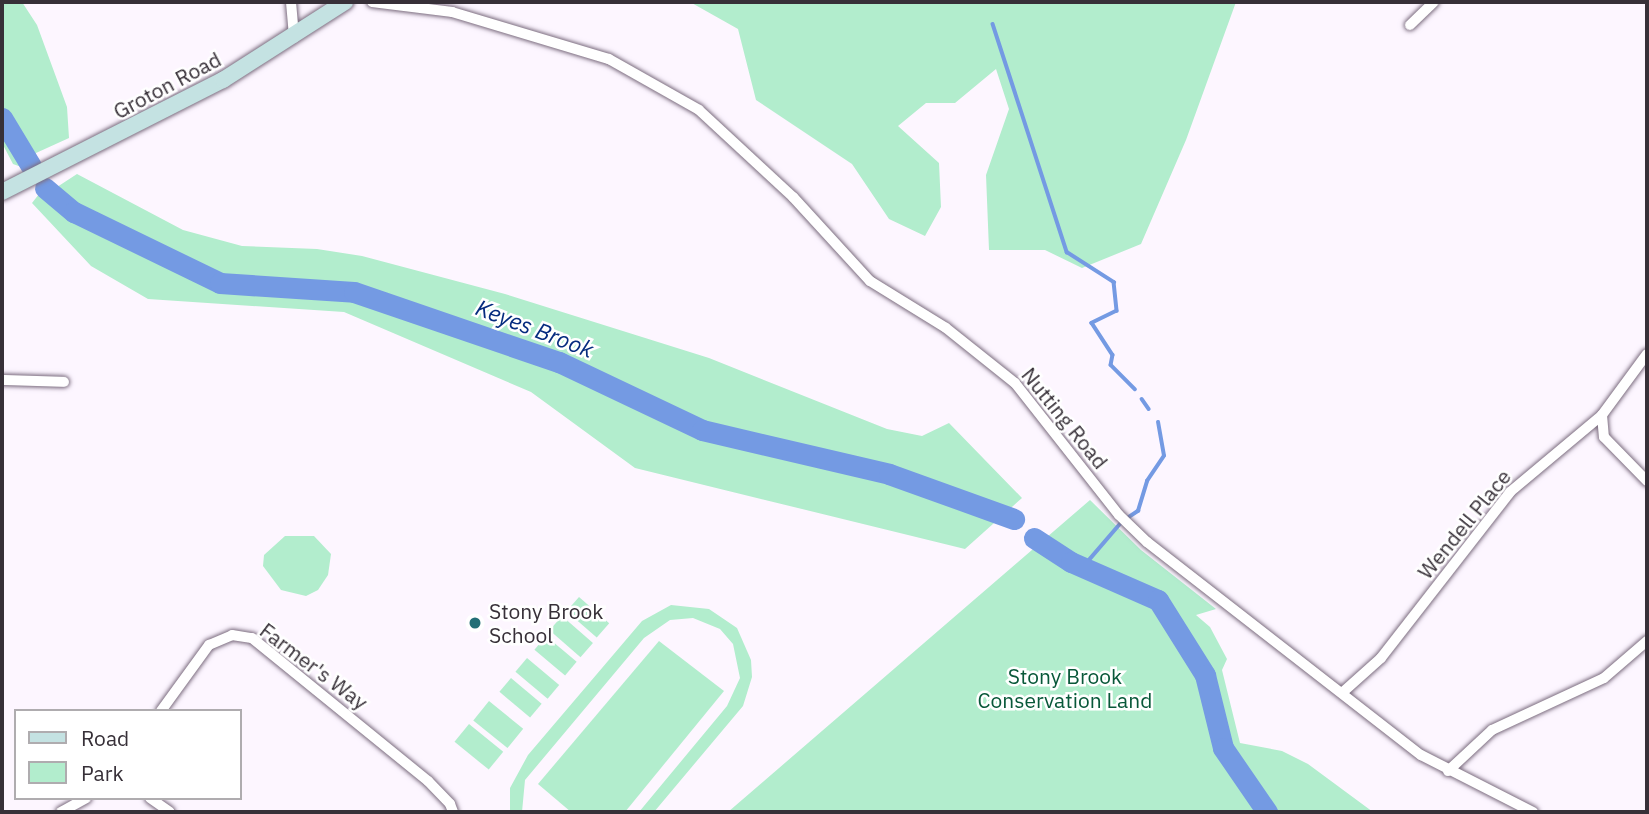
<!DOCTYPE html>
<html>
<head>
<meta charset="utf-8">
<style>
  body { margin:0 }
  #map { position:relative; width:1649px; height:814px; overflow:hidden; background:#fdf6ff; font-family:"IBM Plex Sans",sans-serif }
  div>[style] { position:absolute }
  .green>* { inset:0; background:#b2edcd; transform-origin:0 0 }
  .stream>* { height:3.5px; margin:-1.75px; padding:0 1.75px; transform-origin:1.75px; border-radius:1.75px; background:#749ae3 }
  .river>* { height:21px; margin:-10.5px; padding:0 10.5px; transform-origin:10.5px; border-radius:10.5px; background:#749ae3 }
  .roads { filter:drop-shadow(0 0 2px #7c6d80) drop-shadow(0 0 2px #7c6d80) }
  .street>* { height:10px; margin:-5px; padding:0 5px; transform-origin:5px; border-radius:5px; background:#fff }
  .secondary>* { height:16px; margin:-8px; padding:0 8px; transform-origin:8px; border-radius:8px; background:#c4e2e2 }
  .dots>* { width:19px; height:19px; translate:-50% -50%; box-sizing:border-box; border:4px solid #fff; border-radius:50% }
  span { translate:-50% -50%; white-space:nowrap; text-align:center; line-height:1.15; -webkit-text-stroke:5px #fff; paint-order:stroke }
  .street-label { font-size:21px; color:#373038 }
  .poi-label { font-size:21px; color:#373038 }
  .left { translate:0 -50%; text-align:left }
  .park-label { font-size:21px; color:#085839 }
  .water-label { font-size:23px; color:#062c7f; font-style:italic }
  .frame { position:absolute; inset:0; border:4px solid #373038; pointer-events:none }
  .legend { position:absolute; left:14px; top:709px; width:228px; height:91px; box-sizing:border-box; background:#fff; border:2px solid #afacaf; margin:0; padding:9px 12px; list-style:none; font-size:21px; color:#373038 }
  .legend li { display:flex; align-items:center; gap:14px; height:35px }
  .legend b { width:35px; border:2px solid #afacaf }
</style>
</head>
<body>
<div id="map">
  <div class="green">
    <i style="clip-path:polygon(2px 2px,22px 2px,37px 25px,67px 107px,69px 138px,36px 153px,35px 165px,27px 169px,13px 164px,2px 143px)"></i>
    <i style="clip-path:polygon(690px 2px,1236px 2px,1186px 140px,1141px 244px,1082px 268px,1045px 250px,989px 250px,986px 175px,1009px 109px,996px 69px,955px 103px,926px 103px,898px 126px,939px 163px,941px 207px,925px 236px,889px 219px,852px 164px,756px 100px,738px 29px)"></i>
    <i style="clip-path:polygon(77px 174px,183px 230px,242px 246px,317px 249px,362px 256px,505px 294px,709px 358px,887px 429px,922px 436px,949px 423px,1022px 498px,965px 549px,635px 468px,531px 392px,344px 312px,148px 299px,91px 266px,32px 203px,43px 189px,54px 189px)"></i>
    <i style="clip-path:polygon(1090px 500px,1141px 550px,1216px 609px,1196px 615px,1210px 627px,1227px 659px,1222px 670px,1240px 743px,1282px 751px,1308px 764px,1373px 812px,728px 812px)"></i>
    <i style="clip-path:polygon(285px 536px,314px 536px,331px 554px,328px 575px,318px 590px,306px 596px,281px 590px,263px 566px,264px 555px)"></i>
    <i style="left:579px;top:597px;width:40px;height:19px;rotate:41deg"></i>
    <i style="clip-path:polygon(671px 605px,709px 609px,737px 628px,751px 660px,752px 677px,743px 706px,654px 812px,639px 812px,727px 706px,740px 678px,733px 644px,720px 629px,693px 618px,670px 620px,644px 638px,525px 780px,522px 812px,510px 812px,510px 788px,528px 755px,642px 621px)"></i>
    <i style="left:562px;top:616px;width:41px;height:19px;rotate:41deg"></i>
    <i style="left:546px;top:636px;width:40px;height:18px;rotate:40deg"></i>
    <i style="clip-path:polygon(659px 641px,724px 691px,625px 812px,571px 812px,538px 784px)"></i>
    <i style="left:527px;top:658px;width:42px;height:18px;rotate:40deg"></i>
    <i style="left:511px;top:678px;width:40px;height:18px;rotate:40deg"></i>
    <i style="left:489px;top:701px;width:44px;height:25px;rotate:39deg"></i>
    <i style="left:469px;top:724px;width:44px;height:23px;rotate:39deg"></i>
  </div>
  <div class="stream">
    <i style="left:993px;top:24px;width:240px;rotate:72deg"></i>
    <i style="left:1067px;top:252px;width:56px;rotate:32.6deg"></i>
    <i style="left:1114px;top:282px;width:29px;rotate:84deg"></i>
    <i style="left:1117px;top:311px;width:28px;rotate:154deg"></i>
    <i style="left:1092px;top:323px;width:38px;rotate:57deg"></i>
    <i style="left:1113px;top:355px;width:10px;rotate:101deg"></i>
    <i style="left:1111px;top:365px;width:34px;rotate:45deg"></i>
    <i style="left:1142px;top:399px;width:12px;rotate:55deg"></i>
    <i style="left:1129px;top:517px;width:11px;rotate:-34deg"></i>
    <i style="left:1138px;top:511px;width:31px;rotate:-73deg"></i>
    <i style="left:1147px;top:481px;width:30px;rotate:-56deg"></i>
    <i style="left:1164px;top:456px;width:34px;rotate:-100deg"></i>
    <i style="left:1083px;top:567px;width:57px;rotate:-49.3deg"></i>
  </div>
  <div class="river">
    <i style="left:2px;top:118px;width:56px;rotate:58.9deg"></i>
    <i style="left:45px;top:188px;width:38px;rotate:40deg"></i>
    <i style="left:74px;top:212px;width:162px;rotate:25.9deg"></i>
    <i style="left:220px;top:283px;width:134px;rotate:3.8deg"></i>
    <i style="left:354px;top:292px;width:217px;rotate:18.9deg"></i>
    <i style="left:559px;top:362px;width:158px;rotate:25.4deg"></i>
    <i style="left:702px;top:430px;width:192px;rotate:13.2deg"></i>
    <i style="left:889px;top:474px;width:133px;rotate:19.8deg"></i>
    <i style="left:1034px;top:538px;width:44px;rotate:33deg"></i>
    <i style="left:1071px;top:562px;width:95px;rotate:23.6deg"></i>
    <i style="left:1158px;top:600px;width:89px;rotate:57.9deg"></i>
    <i style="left:1205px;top:675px;width:75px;rotate:76.1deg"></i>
    <i style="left:1223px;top:748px;width:78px;rotate:55.5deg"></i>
  </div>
  <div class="roads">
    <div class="street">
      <i style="left:291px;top:2px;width:36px;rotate:85deg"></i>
      <i style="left:372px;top:2px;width:81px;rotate:7.1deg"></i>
      <i style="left:452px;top:12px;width:164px;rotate:16.7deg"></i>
      <i style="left:609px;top:59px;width:103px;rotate:29.5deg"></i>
      <i style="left:699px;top:110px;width:128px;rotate:42.8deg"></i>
      <i style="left:793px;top:197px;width:114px;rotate:47.5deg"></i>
      <i style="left:870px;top:281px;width:89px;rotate:31.7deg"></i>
      <i style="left:946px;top:328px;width:88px;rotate:38.6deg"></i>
      <i style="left:1015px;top:383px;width:168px;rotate:51.8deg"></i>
      <i style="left:1119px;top:515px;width:39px;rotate:44deg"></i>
      <i style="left:1147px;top:542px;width:347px;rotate:37.9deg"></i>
      <i style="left:1421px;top:755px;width:126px;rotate:27deg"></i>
      <i style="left:1410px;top:25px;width:33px;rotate:-44deg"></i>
      <i style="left:2px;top:380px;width:62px;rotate:1.8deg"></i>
      <i style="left:1602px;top:415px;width:22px;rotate:85deg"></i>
      <i style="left:1604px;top:437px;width:62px;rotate:45.7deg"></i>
      <i style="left:1343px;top:692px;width:51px;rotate:-41.8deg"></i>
      <i style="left:1381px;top:658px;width:210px;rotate:-52.1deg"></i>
      <i style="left:1510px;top:492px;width:120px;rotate:-39.9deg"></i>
      <i style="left:1602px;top:415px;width:76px;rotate:-53.6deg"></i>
      <i style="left:161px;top:711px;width:82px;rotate:-54deg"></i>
      <i style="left:209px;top:645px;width:25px;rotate:-23deg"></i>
      <i style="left:232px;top:635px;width:20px;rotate:9deg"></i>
      <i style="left:252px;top:638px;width:227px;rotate:39.1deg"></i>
      <i style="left:428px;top:781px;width:32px;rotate:46deg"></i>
      <i style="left:450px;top:804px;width:9px;rotate:69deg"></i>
      <i style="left:1448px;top:771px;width:60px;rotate:-43deg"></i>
      <i style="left:1492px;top:730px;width:123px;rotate:-24.9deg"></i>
      <i style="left:1604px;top:678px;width:57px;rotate:-40.7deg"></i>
      <i style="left:150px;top:798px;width:24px;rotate:35deg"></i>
      <i style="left:61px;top:812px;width:29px;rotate:-29deg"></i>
    </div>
    <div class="secondary">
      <i style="left:2px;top:192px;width:248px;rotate:-26.9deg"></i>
      <i style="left:223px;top:80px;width:145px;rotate:-32.6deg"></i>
    </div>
  </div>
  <div class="dots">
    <i style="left:475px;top:623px;background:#236e76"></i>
  </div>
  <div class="street-label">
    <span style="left:167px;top:85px;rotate:-28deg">Groton Road</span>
    <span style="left:1065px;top:418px;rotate:51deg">Nutting Road</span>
    <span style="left:1464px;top:524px;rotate:-51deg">Wendell Place</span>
    <span style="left:314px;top:666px;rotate:37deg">Farmer's Way</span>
  </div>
  <div class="poi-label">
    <span class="left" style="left:489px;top:623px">Stony Brook<br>School</span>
  </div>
  <div class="park-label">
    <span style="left:1065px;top:688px">Stony Brook<br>Conservation Land</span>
  </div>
  <div class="water-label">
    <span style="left:535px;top:328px;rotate:21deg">Keyes Brook</span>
  </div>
  <div class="frame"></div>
  <ul class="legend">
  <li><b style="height:9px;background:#c4e2e2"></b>Road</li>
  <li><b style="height:19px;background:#b2edcd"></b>Park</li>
  </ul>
</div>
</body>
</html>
